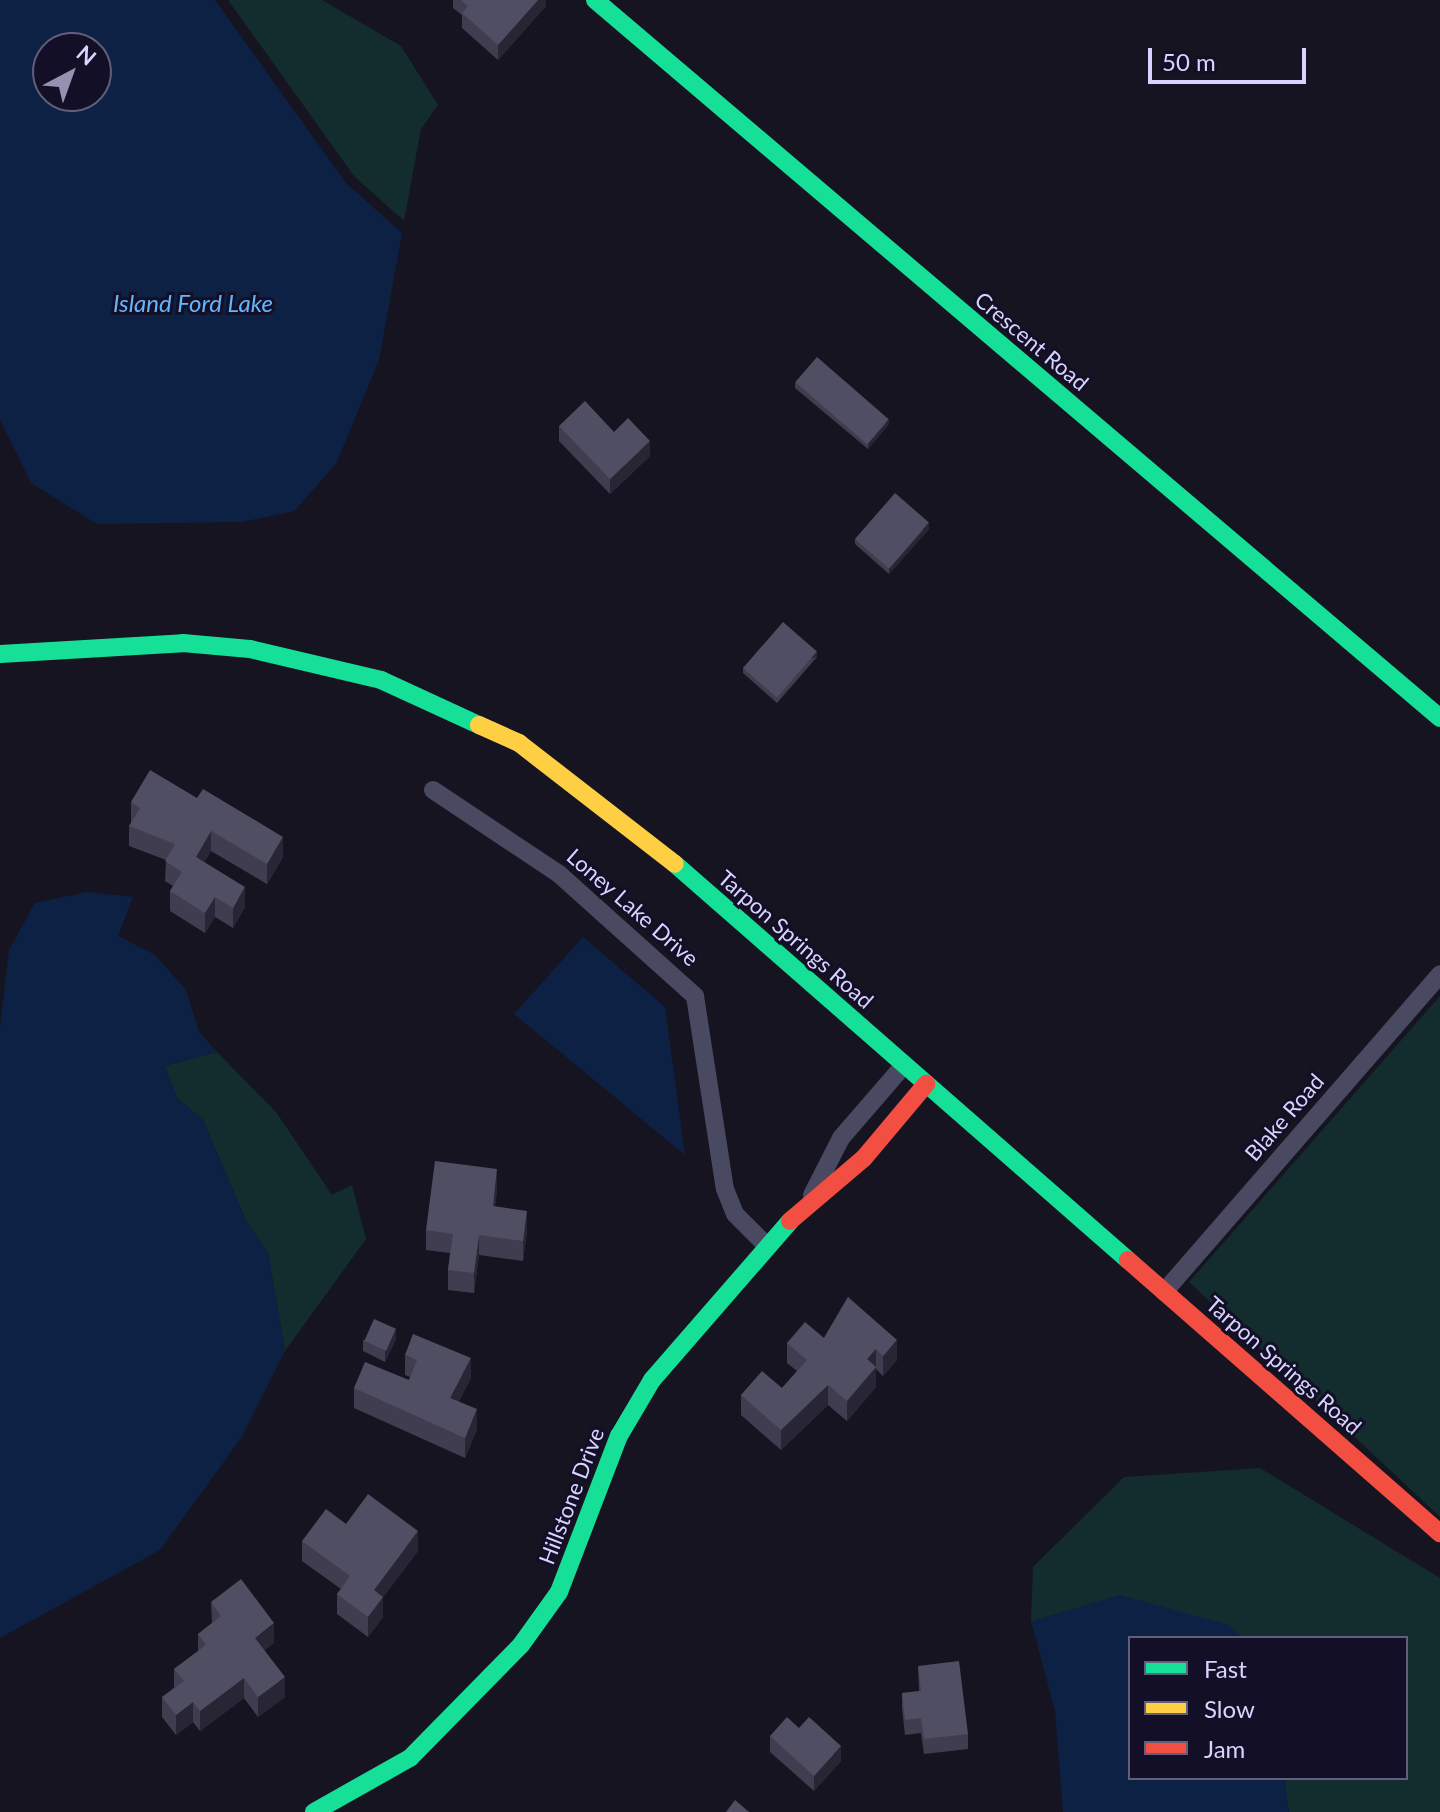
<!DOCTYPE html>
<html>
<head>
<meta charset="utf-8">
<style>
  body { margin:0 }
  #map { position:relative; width:1440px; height:1812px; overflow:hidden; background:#161421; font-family:Lato,sans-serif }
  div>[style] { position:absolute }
  .green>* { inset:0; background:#132c2d }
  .water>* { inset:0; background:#0d2144 }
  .street>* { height:18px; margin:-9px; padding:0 9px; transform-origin:9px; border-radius:9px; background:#4a4962 }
  .fast>* { height:18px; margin:-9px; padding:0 9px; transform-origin:9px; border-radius:9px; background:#16e098 }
  .slow>* { height:18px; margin:-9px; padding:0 9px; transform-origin:9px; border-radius:9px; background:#ffcf43 }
  .jam>* { height:18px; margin:-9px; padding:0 9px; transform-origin:9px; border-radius:9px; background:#f24e42 }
  .wall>* { inset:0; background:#403d50 }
  .shaded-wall>* { inset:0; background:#282635; transform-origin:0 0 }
  .building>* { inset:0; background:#504e63; transform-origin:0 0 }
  span { translate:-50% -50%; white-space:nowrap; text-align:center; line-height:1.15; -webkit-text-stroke:6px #130f26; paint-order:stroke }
  .street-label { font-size:22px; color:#d9d4ff }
  .water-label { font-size:24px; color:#62b6ff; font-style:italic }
  .legend { position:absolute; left:1128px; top:1636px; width:280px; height:144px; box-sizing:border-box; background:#130f26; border:2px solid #625e7d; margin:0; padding:10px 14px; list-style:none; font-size:24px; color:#d9d4ff }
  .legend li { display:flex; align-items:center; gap:16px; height:40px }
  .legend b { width:40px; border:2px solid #625e7d }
  .north { position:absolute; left:32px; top:32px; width:80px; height:80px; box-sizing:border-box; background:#130f26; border:2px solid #625e7d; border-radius:50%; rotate:41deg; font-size:22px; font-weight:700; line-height:32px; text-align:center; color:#d9d4ff }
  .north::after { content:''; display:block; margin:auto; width:28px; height:36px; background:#9591b1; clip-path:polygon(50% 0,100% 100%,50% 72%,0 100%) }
  .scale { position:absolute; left:1148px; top:48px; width:158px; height:36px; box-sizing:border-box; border:4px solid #d9d4ff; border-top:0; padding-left:10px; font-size:24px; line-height:28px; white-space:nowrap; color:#d9d4ff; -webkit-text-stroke:6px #130f26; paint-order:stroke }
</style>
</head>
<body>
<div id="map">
  <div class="green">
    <i style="clip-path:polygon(228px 0,322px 0,401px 46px,438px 105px,421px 129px,404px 221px,354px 176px)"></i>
    <i style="clip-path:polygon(1440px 996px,1440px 1517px,1189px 1282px)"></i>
    <i style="clip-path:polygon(217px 1052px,276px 1112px,332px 1195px,352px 1185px,366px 1239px,285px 1351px,268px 1253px,247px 1223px,203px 1120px,177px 1098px,165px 1066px)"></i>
    <i style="clip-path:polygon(1260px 1468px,1440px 1578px,1440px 1812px,1289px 1812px,1284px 1778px,1406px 1778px,1406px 1638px,1242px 1638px,1229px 1625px,1031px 1621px,1033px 1567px,1124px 1477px)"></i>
  </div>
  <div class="water">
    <i style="clip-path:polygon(evenodd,0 0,215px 0,346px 183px,402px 233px,379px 360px,336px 464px,294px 511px,242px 522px,97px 524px,31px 483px,0 420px,0 0,96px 48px,96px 96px,48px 96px,48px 48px,96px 48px)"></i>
    <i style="clip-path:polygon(87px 892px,133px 897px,118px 936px,155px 955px,186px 990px,199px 1032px,217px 1052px,165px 1066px,177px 1098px,203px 1120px,247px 1223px,268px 1253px,285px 1351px,241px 1438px,160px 1550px,0 1638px,0 1027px,9px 950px,35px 903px)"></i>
    <i style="clip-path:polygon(583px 937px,665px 1007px,685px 1155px,514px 1014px)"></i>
    <i style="clip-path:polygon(1120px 1595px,1229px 1625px,1242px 1638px,1130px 1638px,1130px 1778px,1284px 1778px,1289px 1812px,1063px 1812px,1055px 1711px,1031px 1621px)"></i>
  </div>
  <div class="street">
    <i style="left:433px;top:790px;width:151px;rotate:33.7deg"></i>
    <i style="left:559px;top:874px;width:183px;rotate:41.9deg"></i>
    <i style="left:695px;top:996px;width:195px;rotate:81.2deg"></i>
    <i style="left:725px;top:1189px;width:27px;rotate:68deg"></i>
    <i style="left:735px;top:1214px;width:45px;rotate:45deg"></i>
    <i style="left:812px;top:1195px;width:64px;rotate:-63deg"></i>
    <i style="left:841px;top:1138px;width:96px;rotate:-49.2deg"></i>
    <i style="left:1164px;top:1292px;width:421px;rotate:-49deg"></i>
  </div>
  <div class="fast">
    <i style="left:595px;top:0;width:1109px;rotate:40.35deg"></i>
    <i style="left:0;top:654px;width:183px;rotate:-3.4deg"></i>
    <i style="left:183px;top:643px;width:67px;rotate:5.1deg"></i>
    <i style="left:250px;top:649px;width:135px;rotate:13.3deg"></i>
    <i style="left:381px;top:680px;width:108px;rotate:24.7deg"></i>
    <i style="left:675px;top:864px;width:602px;rotate:41.16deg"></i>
    <i style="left:314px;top:1812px;width:110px;rotate:-29.4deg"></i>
    <i style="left:410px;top:1758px;width:158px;rotate:-45.5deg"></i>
    <i style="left:521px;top:1645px;width:65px;rotate:-54.4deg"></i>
    <i style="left:559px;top:1592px;width:167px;rotate:-69deg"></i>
    <i style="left:619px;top:1436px;width:65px;rotate:-59.5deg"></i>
    <i style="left:652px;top:1380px;width:211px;rotate:-49deg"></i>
  </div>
  <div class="slow">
    <i style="left:479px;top:725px;width:44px;rotate:24.2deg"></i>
    <i style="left:519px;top:743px;width:197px;rotate:37.8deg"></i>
  </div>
  <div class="jam">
    <i style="left:790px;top:1221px;width:97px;rotate:-40.4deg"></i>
    <i style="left:864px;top:1158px;width:97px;rotate:-50deg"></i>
    <i style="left:1128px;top:1260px;width:415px;rotate:41.2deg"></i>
  </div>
  <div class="wall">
    <i style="clip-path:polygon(453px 0,546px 0,546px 6px,498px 60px,462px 28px,462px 15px,453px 8px)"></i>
    <i style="clip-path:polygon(795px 382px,889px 424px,868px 449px,795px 388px)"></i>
    <i style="clip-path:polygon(559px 426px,614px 432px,650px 456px,610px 494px,559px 441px)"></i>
    <i style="clip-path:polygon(929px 529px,889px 574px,855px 544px,855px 539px)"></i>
    <i style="clip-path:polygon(817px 657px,777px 703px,743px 673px,743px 668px)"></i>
    <i style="clip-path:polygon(131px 802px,283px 857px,267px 884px,211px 851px,204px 862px,245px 907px,233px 928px,215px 917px,205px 933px,170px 911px,170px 891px,173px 886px,165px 881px,166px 860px,129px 846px,129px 826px,131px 823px)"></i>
    <i style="clip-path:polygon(497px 1189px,495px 1207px,527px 1231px,523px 1261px,479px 1255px,474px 1293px,448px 1290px,448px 1270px,450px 1253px,426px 1250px,426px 1230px)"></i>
    <i style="clip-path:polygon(848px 1297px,897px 1360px,883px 1376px,876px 1369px,876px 1387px,847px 1421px,828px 1405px,781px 1450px,741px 1415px,741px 1395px,782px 1388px,797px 1371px,787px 1363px,787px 1343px,824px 1338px)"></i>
    <i style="clip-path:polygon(396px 1339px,385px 1362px,363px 1351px,363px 1340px)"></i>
    <i style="clip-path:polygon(405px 1355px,471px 1378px,459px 1401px,477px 1429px,465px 1458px,354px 1408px,354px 1388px,409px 1380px,410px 1377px,405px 1375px)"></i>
    <i style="clip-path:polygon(346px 1524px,418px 1551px,383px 1597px,383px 1617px,368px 1637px,337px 1614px,337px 1594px,341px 1589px,302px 1561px,302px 1541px)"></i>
    <i style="clip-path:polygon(211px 1602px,274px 1643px,264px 1650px,285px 1697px,258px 1717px,244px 1698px,200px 1731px,193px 1722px,176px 1735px,162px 1717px,162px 1697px,174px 1688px,174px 1669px,198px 1651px,198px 1634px,212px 1623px)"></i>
    <i style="clip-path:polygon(918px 1666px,968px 1734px,968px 1749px,924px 1754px,921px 1733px,905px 1735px,902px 1708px,902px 1693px,919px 1691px)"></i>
    <i style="clip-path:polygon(799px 1728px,841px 1761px,814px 1791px,770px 1752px,770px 1736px)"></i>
  </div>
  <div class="shaded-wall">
    <i style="clip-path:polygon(538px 0,546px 0,546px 6px,498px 60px,498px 45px)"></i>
    <i style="clip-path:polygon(889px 419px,889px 424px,868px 449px,868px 444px)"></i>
    <i style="clip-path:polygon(650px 441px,650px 456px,610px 494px,610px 479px)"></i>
    <i style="clip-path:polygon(929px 523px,929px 529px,889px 574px,889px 569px)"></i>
    <i style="left:817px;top:652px;width:5px;height:61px;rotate:90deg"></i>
    <i style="clip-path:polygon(211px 831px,211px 851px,196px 877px,196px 857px)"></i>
    <i style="clip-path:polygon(283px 837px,283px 857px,267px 884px,267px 864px)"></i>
    <i style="clip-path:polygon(245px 887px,245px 907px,233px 928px,233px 908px)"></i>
    <i style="clip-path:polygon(215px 897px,215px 917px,205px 933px,205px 913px)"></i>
    <i style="clip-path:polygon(497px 1169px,497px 1189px,493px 1226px,493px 1206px)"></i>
    <i style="clip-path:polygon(527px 1211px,527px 1231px,523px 1261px,523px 1241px)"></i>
    <i style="clip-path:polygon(479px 1235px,479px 1255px,474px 1293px,474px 1273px)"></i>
    <i style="clip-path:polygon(396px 1329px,396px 1339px,385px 1362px,385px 1351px)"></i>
    <i style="clip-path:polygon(897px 1340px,897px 1360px,883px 1376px,883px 1356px)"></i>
    <i style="clip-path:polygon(876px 1349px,876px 1387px,847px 1421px,847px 1401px,867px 1359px)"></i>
    <i style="clip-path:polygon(471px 1358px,471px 1378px,450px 1418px,450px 1398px)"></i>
    <i style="clip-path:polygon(828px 1385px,828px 1405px,781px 1450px,781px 1430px)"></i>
    <i style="clip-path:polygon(477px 1409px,477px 1429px,465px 1458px,465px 1438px)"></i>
    <i style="clip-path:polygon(418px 1531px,418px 1551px,383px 1597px,383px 1617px,368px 1637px,368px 1617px,374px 1590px)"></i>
    <i style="clip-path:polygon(274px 1623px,274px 1643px,255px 1658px,255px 1638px)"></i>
    <i style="clip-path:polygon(285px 1677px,285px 1697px,258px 1717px,258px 1697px)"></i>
    <i style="clip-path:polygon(244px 1678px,244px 1698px,200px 1731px,200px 1711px)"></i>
    <i style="clip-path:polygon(193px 1702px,193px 1722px,176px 1735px,176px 1715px)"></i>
    <i style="clip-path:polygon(841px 1746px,841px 1761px,814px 1791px,814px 1776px)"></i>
  </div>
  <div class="building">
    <i style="clip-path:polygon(461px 0,538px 0,498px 45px,462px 13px,468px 6px)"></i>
    <i style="left:817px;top:357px;width:95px;height:33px;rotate:41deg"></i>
    <i style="clip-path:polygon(585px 401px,614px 432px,628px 418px,650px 441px,610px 479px,559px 426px)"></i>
    <i style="left:895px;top:493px;width:45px;height:61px;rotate:41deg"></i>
    <i style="left:783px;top:622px;width:45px;height:61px;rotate:41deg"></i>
    <i style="clip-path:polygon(150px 770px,197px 798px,203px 789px,283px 837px,267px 864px,211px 831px,196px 857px,245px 887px,233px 908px,215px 897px,205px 913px,170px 891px,182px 872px,165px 861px,175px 844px,129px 826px,140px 808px,131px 802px)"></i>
    <i style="clip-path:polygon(435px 1161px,497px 1169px,493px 1206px,527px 1211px,523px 1241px,479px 1235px,474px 1273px,448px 1270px,453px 1234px,426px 1230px)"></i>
    <i style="clip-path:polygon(848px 1297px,897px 1340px,883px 1356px,876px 1349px,867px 1359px,876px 1367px,847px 1401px,828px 1385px,781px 1430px,741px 1395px,762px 1371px,782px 1388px,807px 1360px,787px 1343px,805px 1322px,824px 1338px)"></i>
    <i style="left:374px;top:1319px;width:24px;height:24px;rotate:24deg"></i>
    <i style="clip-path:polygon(413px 1334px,471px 1358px,450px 1398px,477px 1409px,465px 1438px,354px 1388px,365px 1362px,409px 1380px,417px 1360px,405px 1355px)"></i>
    <i style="clip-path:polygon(368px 1494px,418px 1531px,374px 1590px,383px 1597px,368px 1617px,337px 1594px,350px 1576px,302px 1541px,326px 1509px,346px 1524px)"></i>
    <i style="clip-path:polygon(241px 1579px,274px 1623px,255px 1638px,285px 1677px,258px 1697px,244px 1678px,200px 1711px,193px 1702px,176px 1715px,162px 1697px,184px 1681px,174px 1669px,206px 1645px,198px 1634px,221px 1616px,211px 1602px)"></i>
    <i style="clip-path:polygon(959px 1661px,968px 1734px,924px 1739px,921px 1718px,905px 1720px,902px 1693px,921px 1691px,918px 1666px)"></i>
    <i style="clip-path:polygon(787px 1717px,799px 1728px,809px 1717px,841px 1746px,814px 1776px,770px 1736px)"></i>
    <i style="clip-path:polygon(735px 1800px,749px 1812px,726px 1812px)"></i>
  </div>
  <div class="street-label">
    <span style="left:1032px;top:341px;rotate:40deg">Crescent Road</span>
    <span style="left:633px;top:907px;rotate:41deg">Loney Lake Drive</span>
    <span style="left:796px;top:939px;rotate:41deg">Tarpon Springs Road</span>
    <span style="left:1284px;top:1117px;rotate:-49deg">Blake Road</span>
    <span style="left:1284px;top:1365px;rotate:41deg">Tarpon Springs Road</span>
    <span style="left:571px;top:1496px;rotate:-69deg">Hillstone Drive</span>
  </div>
  <div class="water-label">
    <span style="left:193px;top:303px">Island Ford Lake</span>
  </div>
  <ul class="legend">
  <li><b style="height:10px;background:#16e098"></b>Fast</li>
  <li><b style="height:10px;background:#ffcf43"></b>Slow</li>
  <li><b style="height:10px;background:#f24e42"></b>Jam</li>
  </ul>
  <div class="north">N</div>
  <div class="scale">50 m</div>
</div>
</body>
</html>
